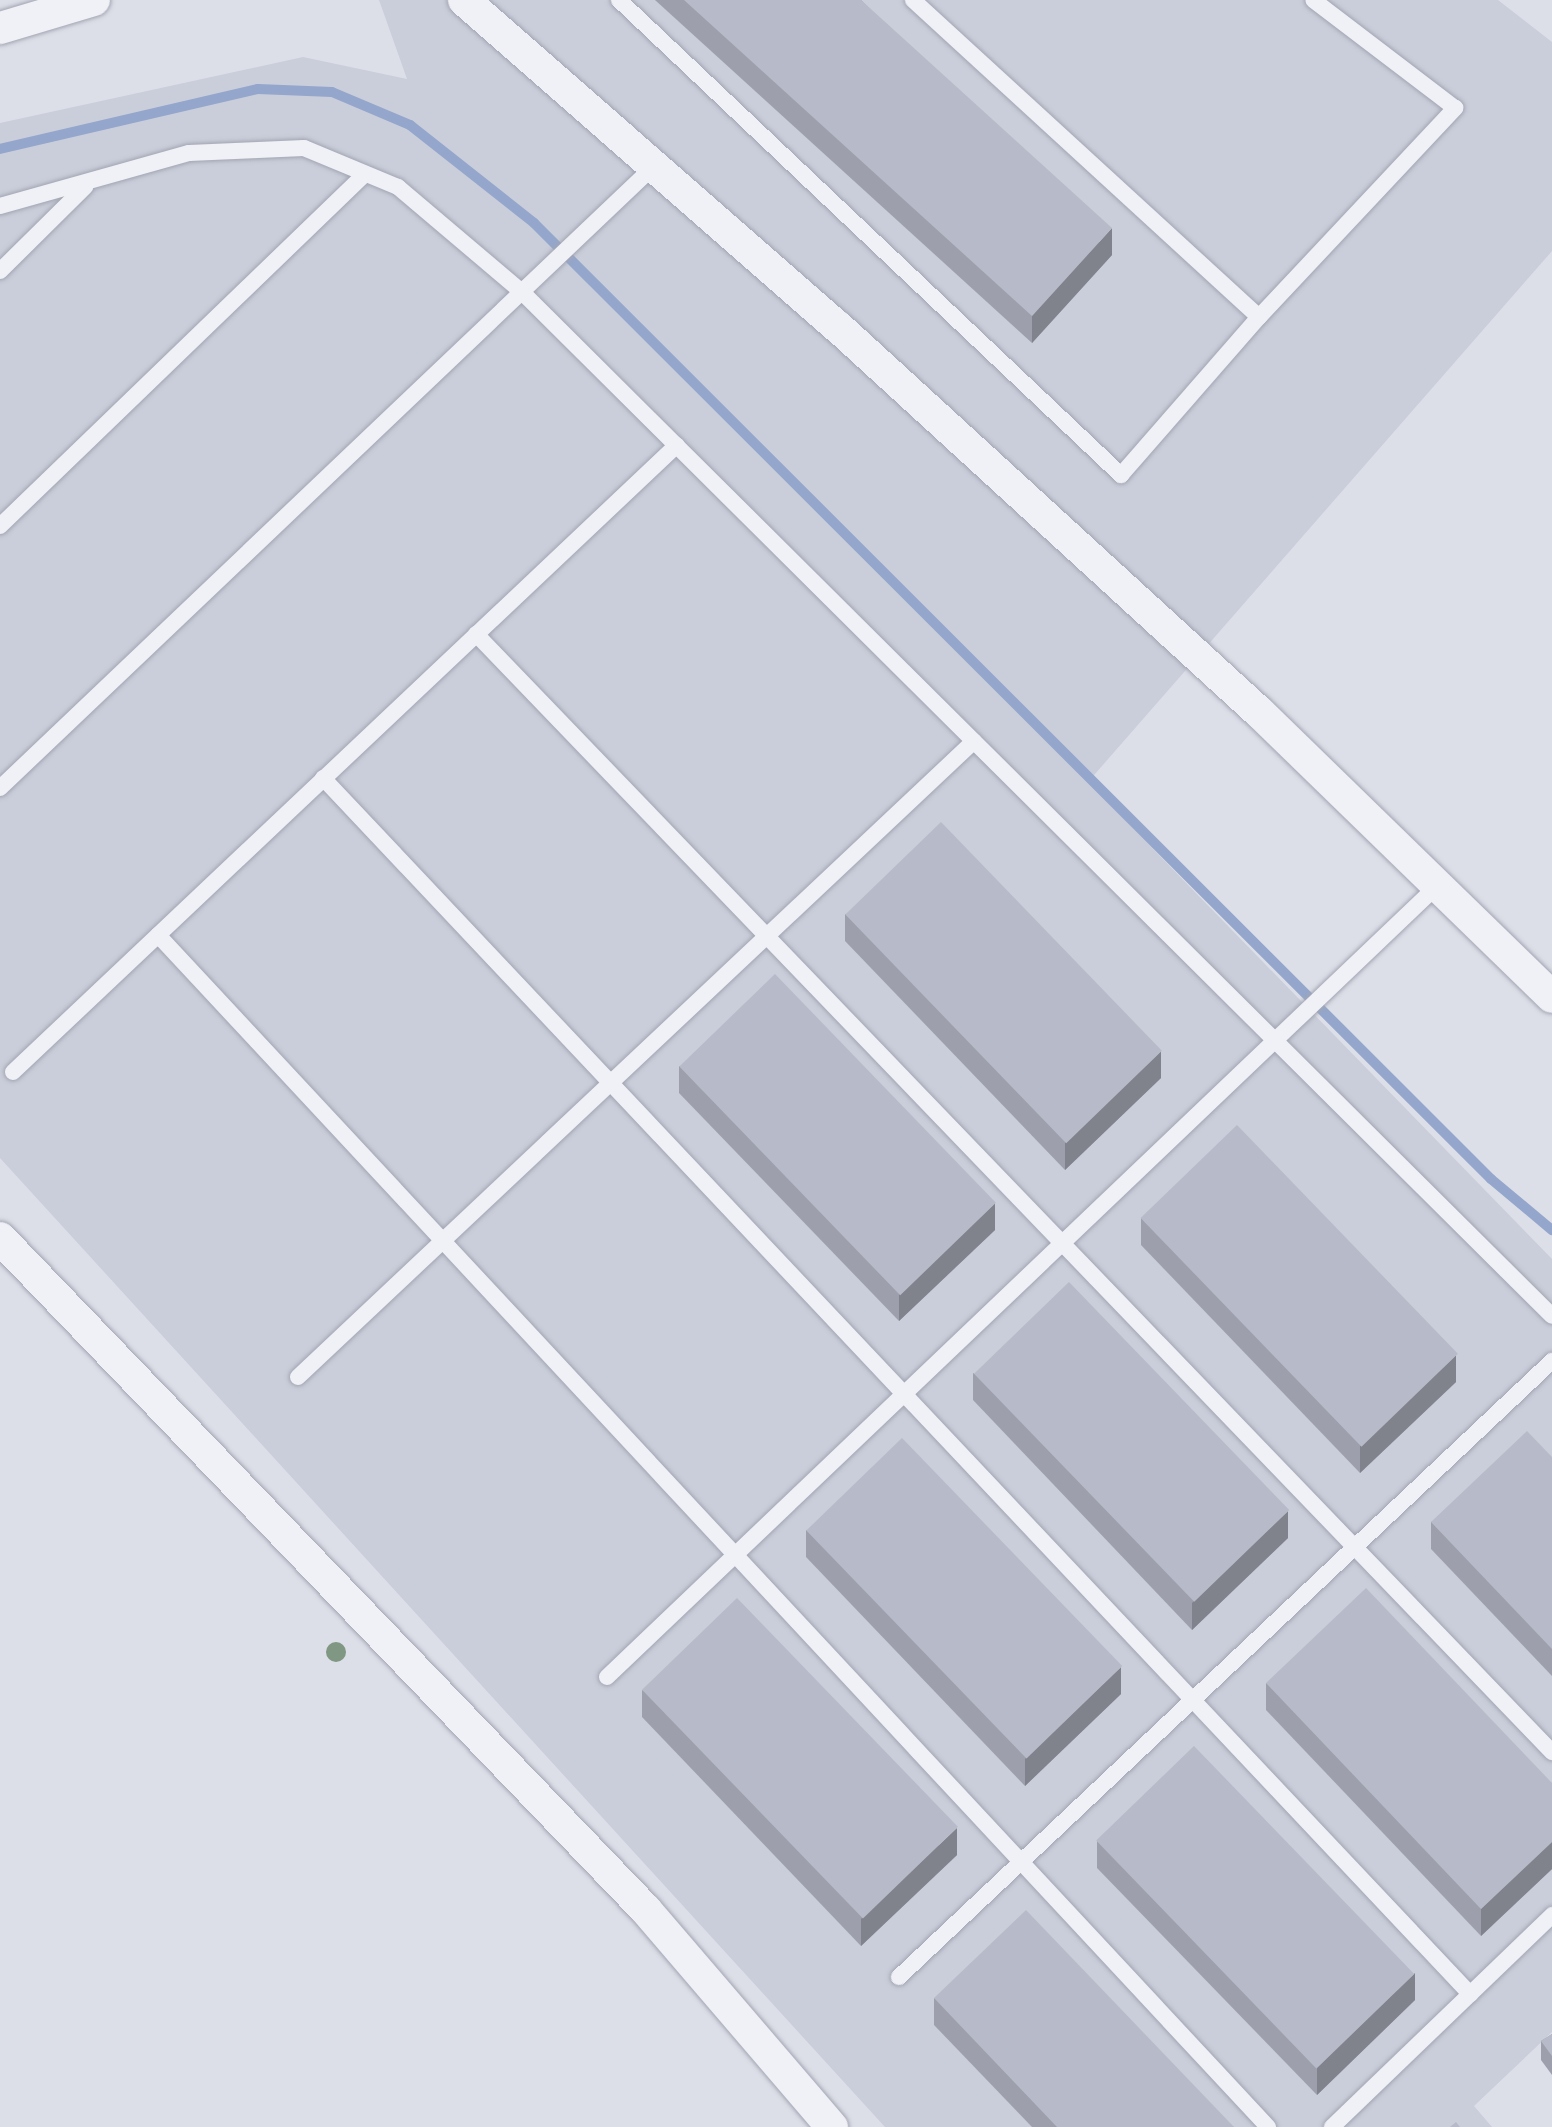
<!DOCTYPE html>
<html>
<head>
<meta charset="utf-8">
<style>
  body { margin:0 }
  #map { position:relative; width:1552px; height:2127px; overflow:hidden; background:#dddfe8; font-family:Jost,sans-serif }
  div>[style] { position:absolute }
  .built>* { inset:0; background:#caceda }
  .stream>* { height:10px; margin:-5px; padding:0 5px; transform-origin:5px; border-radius:5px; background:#94a6cb }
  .roads { filter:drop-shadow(0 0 2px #a2a5b2) drop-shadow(0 0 2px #a2a5b2) }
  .lane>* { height:16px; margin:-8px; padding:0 8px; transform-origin:8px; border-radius:8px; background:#f0f1f6 }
  .street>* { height:32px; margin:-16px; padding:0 16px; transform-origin:16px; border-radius:16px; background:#f0f1f6 }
  .trees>* { width:20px; height:20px; margin:-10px; border-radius:50%; background:#7f9783 }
  .wall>* { inset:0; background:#9da0ac }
  .shaded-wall>* { inset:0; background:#80828c }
  .building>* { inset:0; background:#b7bac8; transform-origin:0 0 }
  span { translate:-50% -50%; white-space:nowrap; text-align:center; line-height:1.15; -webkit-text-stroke:5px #eceef6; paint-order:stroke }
</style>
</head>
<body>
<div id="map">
  <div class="built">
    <i style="clip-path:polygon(379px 0,1498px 0,1552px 42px,1552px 251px,1088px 782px,1552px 1259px,1552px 2032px,1474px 2106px,1492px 2127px,885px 2127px,0 1158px,0 123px,303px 57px,407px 79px)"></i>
  </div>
  <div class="stream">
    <i style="left:0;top:149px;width:265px;rotate:-13.1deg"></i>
    <i style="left:258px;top:89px;width:74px;rotate:2.3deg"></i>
    <i style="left:332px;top:92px;width:85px;rotate:22.9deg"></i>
    <i style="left:410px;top:125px;width:158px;rotate:38.3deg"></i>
    <i style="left:534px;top:223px;width:1353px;rotate:44.97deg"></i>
    <i style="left:1491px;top:1179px;width:80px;rotate:39.9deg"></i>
  </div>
  <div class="roads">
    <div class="lane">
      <i style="left:619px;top:0;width:691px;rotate:43.42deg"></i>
      <i style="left:1121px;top:475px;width:210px;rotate:-48.9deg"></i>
      <i style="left:913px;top:0;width:469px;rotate:42.5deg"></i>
      <i style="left:1259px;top:317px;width:287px;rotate:-46.8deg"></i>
      <i style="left:1455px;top:108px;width:178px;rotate:-142.7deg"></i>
      <i style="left:0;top:206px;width:196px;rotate:-15.7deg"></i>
      <i style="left:189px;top:153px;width:115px;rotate:-2.5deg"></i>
      <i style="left:304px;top:148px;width:102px;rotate:22.5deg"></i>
      <i style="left:398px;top:187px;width:162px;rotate:40.3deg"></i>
      <i style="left:522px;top:292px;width:1452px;rotate:44.83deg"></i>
      <i style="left:0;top:271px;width:120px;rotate:-44.7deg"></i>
      <i style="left:0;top:526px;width:507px;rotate:-43.96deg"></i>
      <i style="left:476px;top:634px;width:1552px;rotate:46.1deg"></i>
      <i style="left:323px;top:778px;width:1672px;rotate:46.67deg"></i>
      <i style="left:0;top:788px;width:903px;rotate:-43.56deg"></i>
      <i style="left:158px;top:935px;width:1629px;rotate:47.04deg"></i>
      <i style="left:13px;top:1072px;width:913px;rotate:-43.36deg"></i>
      <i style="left:298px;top:1377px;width:928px;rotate:-43.25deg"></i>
      <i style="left:607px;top:1677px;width:1144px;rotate:-43.62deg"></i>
      <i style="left:899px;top:1977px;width:898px;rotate:-43.33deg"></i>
      <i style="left:1332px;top:2127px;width:306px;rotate:-43.9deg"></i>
    </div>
    <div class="street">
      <i style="left:464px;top:0;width:497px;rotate:41.2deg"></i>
      <i style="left:838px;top:327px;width:572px;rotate:42.45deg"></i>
      <i style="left:1260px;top:713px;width:407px;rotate:44.2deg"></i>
      <i style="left:0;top:28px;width:98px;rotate:-16.6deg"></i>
      <i style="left:0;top:1238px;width:932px;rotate:46.13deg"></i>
      <i style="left:646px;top:1910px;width:286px;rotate:49.4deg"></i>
    </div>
  </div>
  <div class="trees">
    <i style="left:336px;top:1652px"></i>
  </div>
  <div class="wall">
    <i style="clip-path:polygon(655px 0,861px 0,1112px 255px,1032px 343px)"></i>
    <i style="clip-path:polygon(845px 914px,1161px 1078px,1065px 1170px,845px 941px)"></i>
    <i style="clip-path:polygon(679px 1066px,995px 1230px,899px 1321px,679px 1093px)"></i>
    <i style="clip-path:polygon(1141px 1218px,1456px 1382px,1360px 1473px,1141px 1245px)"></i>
    <i style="clip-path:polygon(973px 1373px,1288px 1538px,1192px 1630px,973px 1400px)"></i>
    <i style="clip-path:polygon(1552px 1457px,1552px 1676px,1431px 1549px,1431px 1522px)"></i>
    <i style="clip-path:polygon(806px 1530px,1121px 1694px,1025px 1786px,806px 1557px)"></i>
    <i style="clip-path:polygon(1266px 1683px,1552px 1783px,1552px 1869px,1481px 1936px,1266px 1710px)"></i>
    <i style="clip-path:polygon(642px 1690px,957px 1855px,861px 1946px,642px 1717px)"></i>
    <i style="clip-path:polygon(1097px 1841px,1415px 2000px,1317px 2095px,1097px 1868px)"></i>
    <i style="clip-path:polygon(934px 1998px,1234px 2127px,1032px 2127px,934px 2025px)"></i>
    <i style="clip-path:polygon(1552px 2034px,1552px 2075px,1541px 2060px,1541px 2041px)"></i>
  </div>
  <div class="shaded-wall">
    <i style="clip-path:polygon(1112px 228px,1112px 255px,1032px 343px,1032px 316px)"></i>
    <i style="clip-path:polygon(1161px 1051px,1161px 1078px,1065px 1170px,1065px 1143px)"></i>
    <i style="clip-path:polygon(995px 1203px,995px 1230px,899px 1321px,899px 1295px)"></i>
    <i style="clip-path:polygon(1456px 1355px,1456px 1382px,1360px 1473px,1360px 1446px)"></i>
    <i style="clip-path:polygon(1288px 1511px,1288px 1538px,1192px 1630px,1192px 1603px)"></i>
    <i style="clip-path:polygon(1121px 1667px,1121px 1694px,1025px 1786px,1025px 1759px)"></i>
    <i style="clip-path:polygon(957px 1828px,957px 1855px,861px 1946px,861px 1919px)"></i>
    <i style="clip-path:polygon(1552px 1842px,1552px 1869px,1481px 1936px,1481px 1909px)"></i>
    <i style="clip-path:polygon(1415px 1973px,1415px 2000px,1317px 2095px,1317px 2068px)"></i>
  </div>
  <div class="building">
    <i style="clip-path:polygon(684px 0,861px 0,1112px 228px,1032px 316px)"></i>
    <i style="left:941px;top:822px;width:318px;height:133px;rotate:46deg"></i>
    <i style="left:775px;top:974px;width:318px;height:133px;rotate:46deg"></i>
    <i style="left:1237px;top:1125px;width:318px;height:134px;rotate:46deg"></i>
    <i style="left:1069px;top:1282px;width:317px;height:132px;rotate:46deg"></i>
    <i style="clip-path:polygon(1527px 1431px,1552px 1457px,1552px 1649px,1431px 1522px)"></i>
    <i style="left:902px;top:1438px;width:317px;height:133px;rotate:46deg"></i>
    <i style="clip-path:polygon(1366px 1588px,1552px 1783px,1552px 1842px,1481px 1909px,1266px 1683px)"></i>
    <i style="left:737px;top:1598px;width:318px;height:132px;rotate:46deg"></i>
    <i style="left:1194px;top:1746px;width:317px;height:136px;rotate:46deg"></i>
    <i style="clip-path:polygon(1026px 1910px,1234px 2127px,1057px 2127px,934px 1998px)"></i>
    <i style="clip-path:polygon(1552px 2034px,1552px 2056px,1541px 2041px)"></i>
    <i style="clip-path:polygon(1456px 2122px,1460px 2127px,1450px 2127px)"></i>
  </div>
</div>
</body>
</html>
